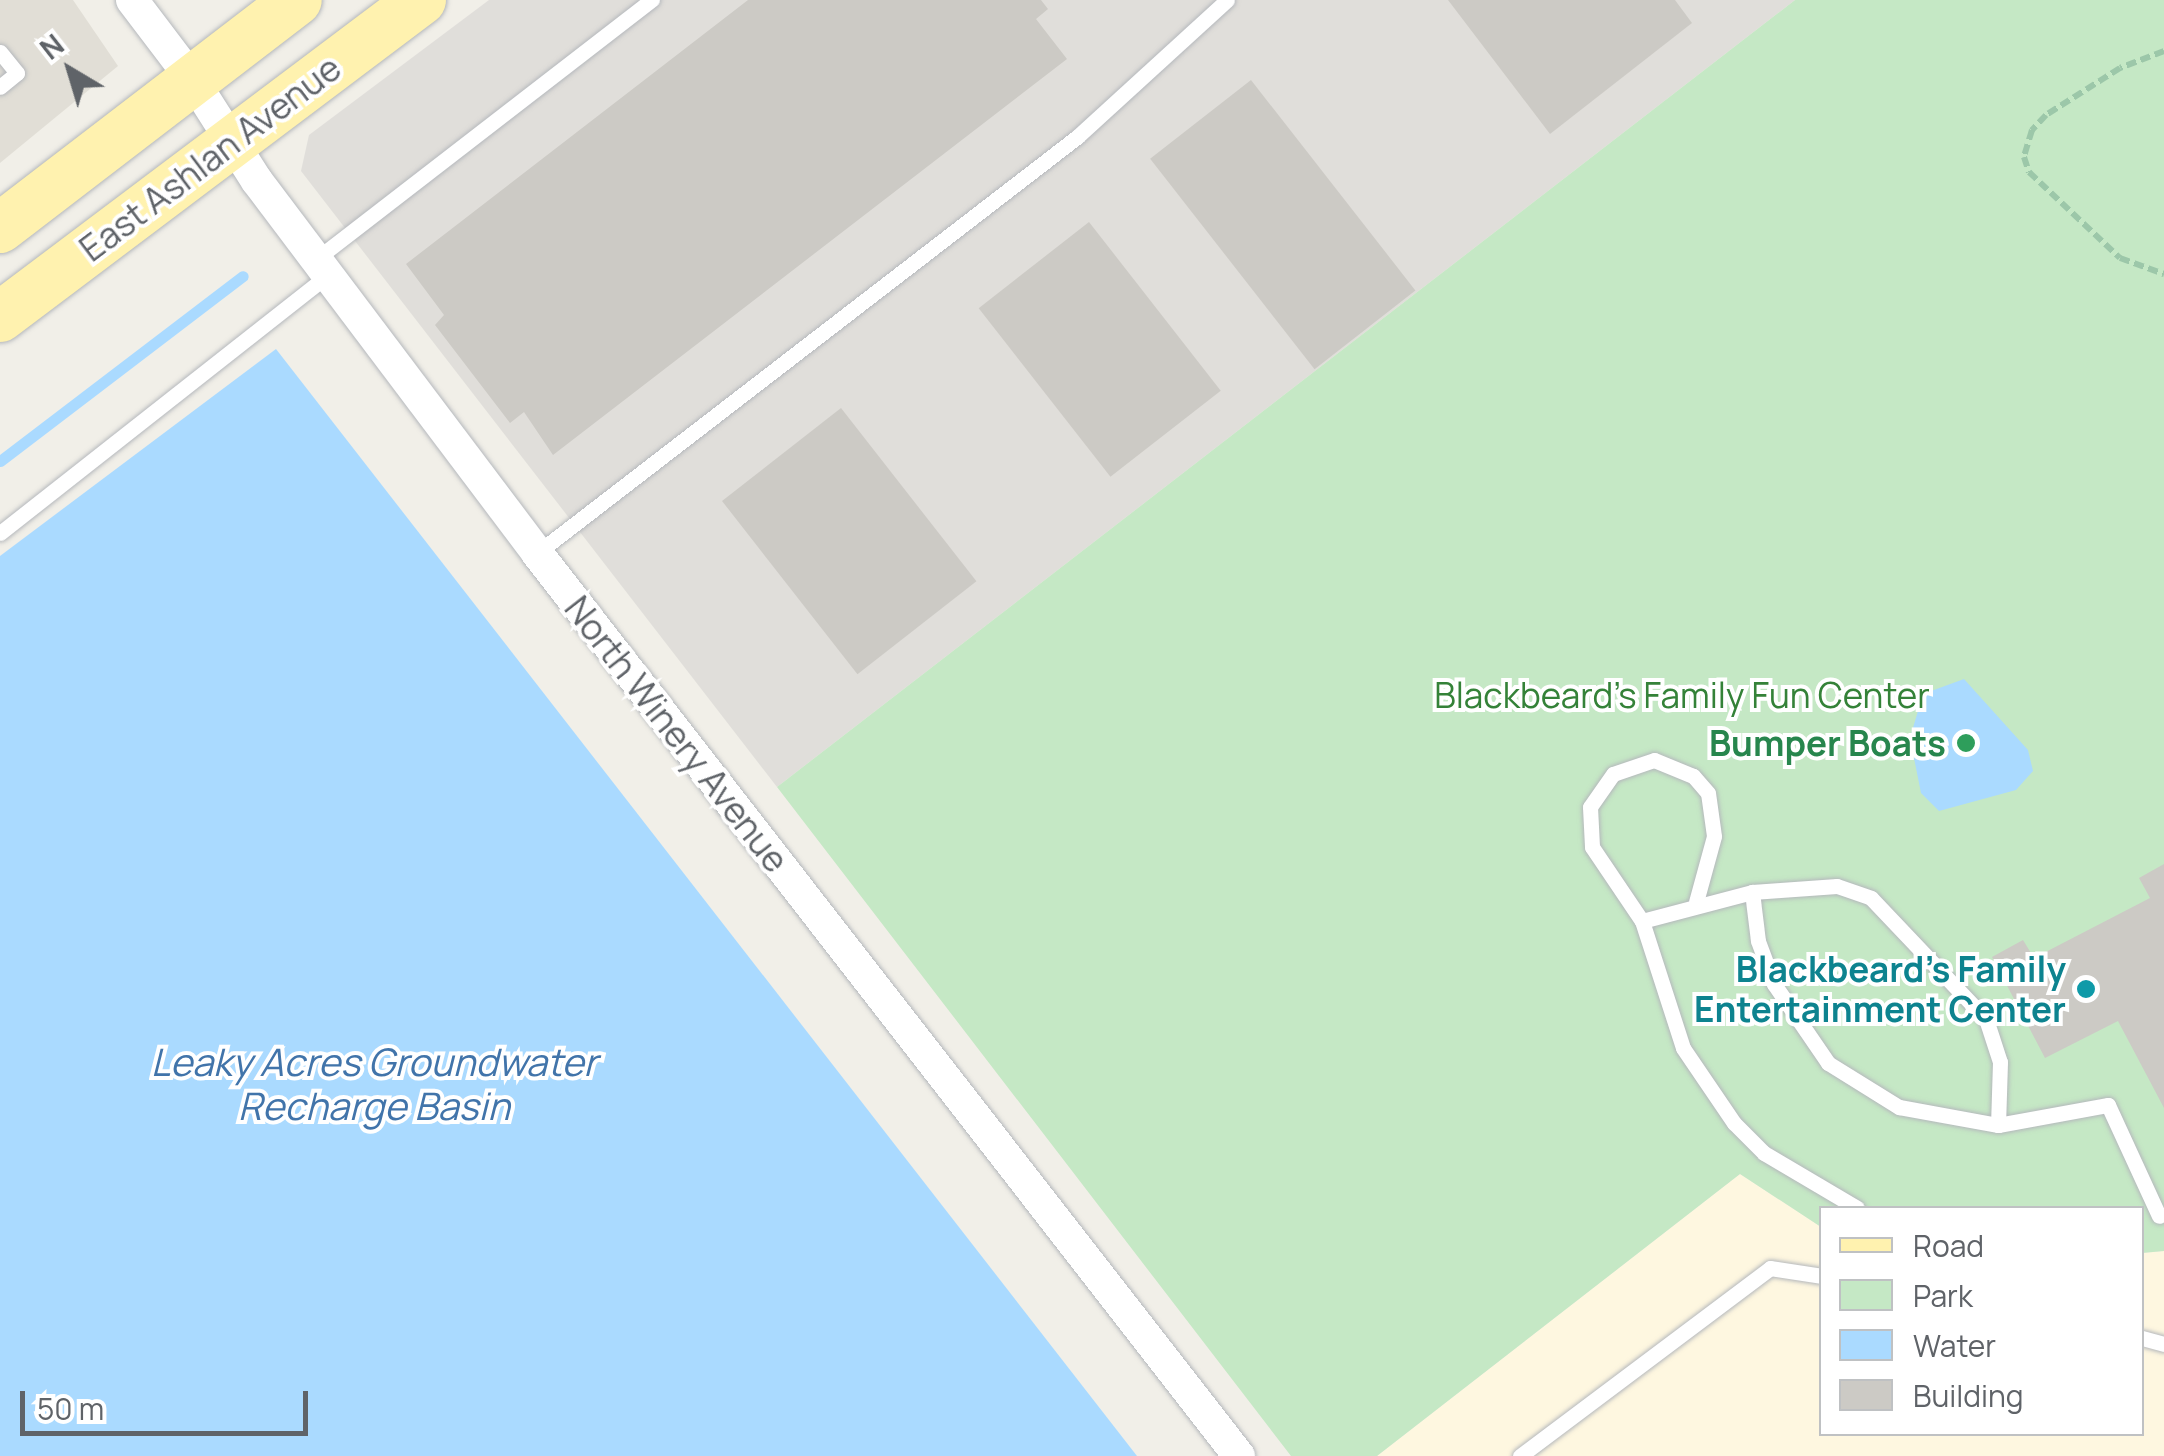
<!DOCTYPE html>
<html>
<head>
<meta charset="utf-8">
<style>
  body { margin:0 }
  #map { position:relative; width:2164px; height:1456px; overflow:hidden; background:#f1efe8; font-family:Manrope,sans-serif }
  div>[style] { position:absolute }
  .commercial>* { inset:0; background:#fef7e0 }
  .industrial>* { inset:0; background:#e0deda }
  .education>* { inset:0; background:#e1ded6 }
  .green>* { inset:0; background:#c5e8c5 }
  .water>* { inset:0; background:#aadaff }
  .stream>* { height:11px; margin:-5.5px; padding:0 5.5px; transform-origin:5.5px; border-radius:5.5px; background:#aadaff }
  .building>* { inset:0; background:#cccac5; transform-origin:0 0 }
  .path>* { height:6px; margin-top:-3px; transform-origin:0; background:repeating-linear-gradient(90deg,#9cc7a9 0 10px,transparent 0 15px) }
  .roads { filter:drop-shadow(0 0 2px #b5b8bc) drop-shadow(0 0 2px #b5b8bc) }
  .lane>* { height:15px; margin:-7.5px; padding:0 7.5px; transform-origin:7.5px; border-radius:7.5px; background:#fff }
  .street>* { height:32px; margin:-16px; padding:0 16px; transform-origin:16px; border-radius:16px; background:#fff }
  .primary>* { height:50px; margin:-25px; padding:0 25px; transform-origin:25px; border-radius:25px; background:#fff2af }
  .dots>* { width:28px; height:28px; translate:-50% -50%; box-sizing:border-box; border:5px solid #fff; border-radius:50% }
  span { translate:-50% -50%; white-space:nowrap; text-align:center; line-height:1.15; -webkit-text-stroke:8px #fff; paint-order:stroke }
  .street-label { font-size:35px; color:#5f6368 }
  .park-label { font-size:35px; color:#348238 }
  .leisure-label { font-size:35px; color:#27864d; font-weight:700 }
  .right { translate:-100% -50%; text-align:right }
  .culture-label { font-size:35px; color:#0d838f; font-weight:700 }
  .water-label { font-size:38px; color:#4174aa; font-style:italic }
  .legend { position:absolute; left:1819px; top:1206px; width:325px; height:230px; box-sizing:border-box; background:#fff; border:2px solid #bfc1c3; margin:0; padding:12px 18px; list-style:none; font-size:30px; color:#5f6368 }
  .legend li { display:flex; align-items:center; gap:20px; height:50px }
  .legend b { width:50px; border:2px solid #bfc1c3 }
  .north { position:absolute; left:20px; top:20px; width:100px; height:100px; -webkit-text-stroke:8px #fff; paint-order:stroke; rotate:322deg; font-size:28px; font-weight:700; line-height:40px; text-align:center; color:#5f6368 }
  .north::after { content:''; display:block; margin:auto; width:35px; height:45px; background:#5f6368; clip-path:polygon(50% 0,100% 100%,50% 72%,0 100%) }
  .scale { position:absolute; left:20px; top:1391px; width:288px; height:45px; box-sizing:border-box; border:5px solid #5f6368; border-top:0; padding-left:12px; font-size:30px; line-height:35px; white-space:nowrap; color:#5f6368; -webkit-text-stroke:8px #fff; paint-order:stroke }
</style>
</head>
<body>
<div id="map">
  <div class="commercial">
    <i style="clip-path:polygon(1740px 1174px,1821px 1227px,1822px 1434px,2142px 1434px,2142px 1253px,2164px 1251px,2164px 1456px,1377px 1456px)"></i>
  </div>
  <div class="industrial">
    <i style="clip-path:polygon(489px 0,1795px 0,777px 787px,301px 171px,309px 135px)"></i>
  </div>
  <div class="education">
    <i style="clip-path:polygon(0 0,73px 0,118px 66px,0 163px)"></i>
  </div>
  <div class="green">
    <i style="clip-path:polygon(1795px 0,2164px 0,2164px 1251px,2142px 1253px,2142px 1208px,1822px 1208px,1821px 1227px,1740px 1174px,1377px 1456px,1291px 1456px,777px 787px)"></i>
  </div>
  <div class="water">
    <i style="clip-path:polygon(276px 349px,1137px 1456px,0 1456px,0 556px)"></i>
    <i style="clip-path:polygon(1964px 679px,2028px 750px,2033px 771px,2016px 790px,1939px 811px,1921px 793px,1910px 738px,1923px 694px)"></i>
  </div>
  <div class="stream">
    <i style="left:0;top:461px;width:305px;rotate:-37.3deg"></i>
  </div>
  <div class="building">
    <i style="clip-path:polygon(748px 0,1041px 0,1048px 9px,1036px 19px,1067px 59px,553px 455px,524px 412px,510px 423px,435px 325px,444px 315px,406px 264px)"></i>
    <i style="clip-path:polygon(1448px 0,1675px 0,1692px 23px,1550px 134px)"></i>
    <i style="left:1251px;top:80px;width:267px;height:128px;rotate:52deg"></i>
    <i style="left:1089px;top:222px;width:214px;height:140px;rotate:52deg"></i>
    <i style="left:841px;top:408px;width:220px;height:151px;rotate:52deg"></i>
    <i style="clip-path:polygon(2164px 864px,2164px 1108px,2118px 1021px,2045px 1058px,1992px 957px,2023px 940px,2034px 958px,2150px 898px,2139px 878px)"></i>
  </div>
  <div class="path">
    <i style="left:2164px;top:51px;width:47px;rotate:158.9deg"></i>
    <i style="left:2120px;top:68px;width:88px;rotate:147.6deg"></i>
    <i style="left:2046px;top:115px;width:21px;rotate:133deg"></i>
    <i style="left:2032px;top:130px;width:28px;rotate:107deg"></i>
    <i style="left:2024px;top:157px;width:16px;rotate:72deg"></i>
    <i style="left:2029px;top:172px;width:125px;rotate:43.4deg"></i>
    <i style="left:2120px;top:258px;width:47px;rotate:20deg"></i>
  </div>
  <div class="roads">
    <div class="lane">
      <i style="left:0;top:52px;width:27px;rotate:51deg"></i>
      <i style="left:17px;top:73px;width:22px;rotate:141deg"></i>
      <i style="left:315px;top:260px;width:426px;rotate:-37.7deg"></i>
      <i style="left:0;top:533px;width:416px;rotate:-38.2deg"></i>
      <i style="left:537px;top:553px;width:682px;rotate:-37.61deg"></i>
      <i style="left:1077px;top:137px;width:203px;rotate:-42.4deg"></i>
      <i style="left:1752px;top:892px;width:49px;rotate:83deg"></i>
      <i style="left:1758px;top:941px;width:46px;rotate:69.6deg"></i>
      <i style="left:1774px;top:984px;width:96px;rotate:55.6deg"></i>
      <i style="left:1828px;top:1063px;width:84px;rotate:31.8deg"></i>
      <i style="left:1899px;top:1107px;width:101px;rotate:10.3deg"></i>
      <i style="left:1696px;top:902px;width:68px;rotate:-74.7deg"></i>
      <i style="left:1714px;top:836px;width:43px;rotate:-97.9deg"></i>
      <i style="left:1708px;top:793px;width:23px;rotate:-131deg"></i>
      <i style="left:1693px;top:776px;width:42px;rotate:-157.7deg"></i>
      <i style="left:1654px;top:760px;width:43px;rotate:161.1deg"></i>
      <i style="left:1613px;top:774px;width:40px;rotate:124.9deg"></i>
      <i style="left:1590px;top:807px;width:40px;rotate:87.1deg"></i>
      <i style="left:1592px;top:847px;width:89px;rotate:56deg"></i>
      <i style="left:1642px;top:921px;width:133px;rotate:72.1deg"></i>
      <i style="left:1683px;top:1048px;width:91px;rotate:55.8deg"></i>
      <i style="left:1734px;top:1123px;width:42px;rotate:45deg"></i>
      <i style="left:1764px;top:1153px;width:108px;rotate:30.6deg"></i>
      <i style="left:1642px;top:921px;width:114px;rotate:-14.8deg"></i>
      <i style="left:1752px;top:892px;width:85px;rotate:-4deg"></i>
      <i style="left:1837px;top:886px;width:36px;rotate:19deg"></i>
      <i style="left:1871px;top:898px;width:167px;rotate:46.5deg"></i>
      <i style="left:1986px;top:1019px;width:45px;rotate:72deg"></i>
      <i style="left:2000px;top:1062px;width:63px;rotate:91.8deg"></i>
      <i style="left:1998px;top:1125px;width:112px;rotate:-10.3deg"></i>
      <i style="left:2108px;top:1105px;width:122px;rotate:65.3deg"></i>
      <i style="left:2142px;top:1338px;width:23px;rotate:15deg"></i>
      <i style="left:1520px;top:1456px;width:313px;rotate:-36.9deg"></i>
      <i style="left:1770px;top:1268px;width:53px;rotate:8.7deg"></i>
    </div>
    <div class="street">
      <i style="left:132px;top:0;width:99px;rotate:52.8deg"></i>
      <i style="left:192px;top:79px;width:121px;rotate:57.5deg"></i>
      <i style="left:257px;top:181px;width:466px;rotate:53deg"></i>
      <i style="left:537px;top:553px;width:1144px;rotate:52.14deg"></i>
    </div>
    <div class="primary">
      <i style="left:0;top:228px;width:374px;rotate:-37.5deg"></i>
      <i style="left:0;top:317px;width:527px;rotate:-36.98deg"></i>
    </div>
  </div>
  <div class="dots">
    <i style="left:1966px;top:743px;background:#2e9e5b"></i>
    <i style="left:2086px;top:989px;background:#0f9aa8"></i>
  </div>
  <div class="street-label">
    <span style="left:210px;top:158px;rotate:-37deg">East Ashlan Avenue</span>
    <span style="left:677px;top:734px;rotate:52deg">North Winery Avenue</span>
  </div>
  <div class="park-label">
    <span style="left:1682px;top:695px">Blackbeard's Family Fun Center</span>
  </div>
  <div class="leisure-label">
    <span class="right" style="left:1946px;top:743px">Bumper Boats</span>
  </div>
  <div class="culture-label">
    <span class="right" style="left:2066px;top:989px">Blackbeard's Family<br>Entertainment Center</span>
  </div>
  <div class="water-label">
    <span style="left:374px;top:1084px">Leaky Acres Groundwater<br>Recharge Basin</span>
  </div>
  <ul class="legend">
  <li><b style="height:12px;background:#fff2af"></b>Road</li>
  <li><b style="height:28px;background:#c5e8c5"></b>Park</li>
  <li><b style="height:28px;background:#aadaff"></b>Water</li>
  <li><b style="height:28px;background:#cccac5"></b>Building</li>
  </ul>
  <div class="north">N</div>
  <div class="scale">50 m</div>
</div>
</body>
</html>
